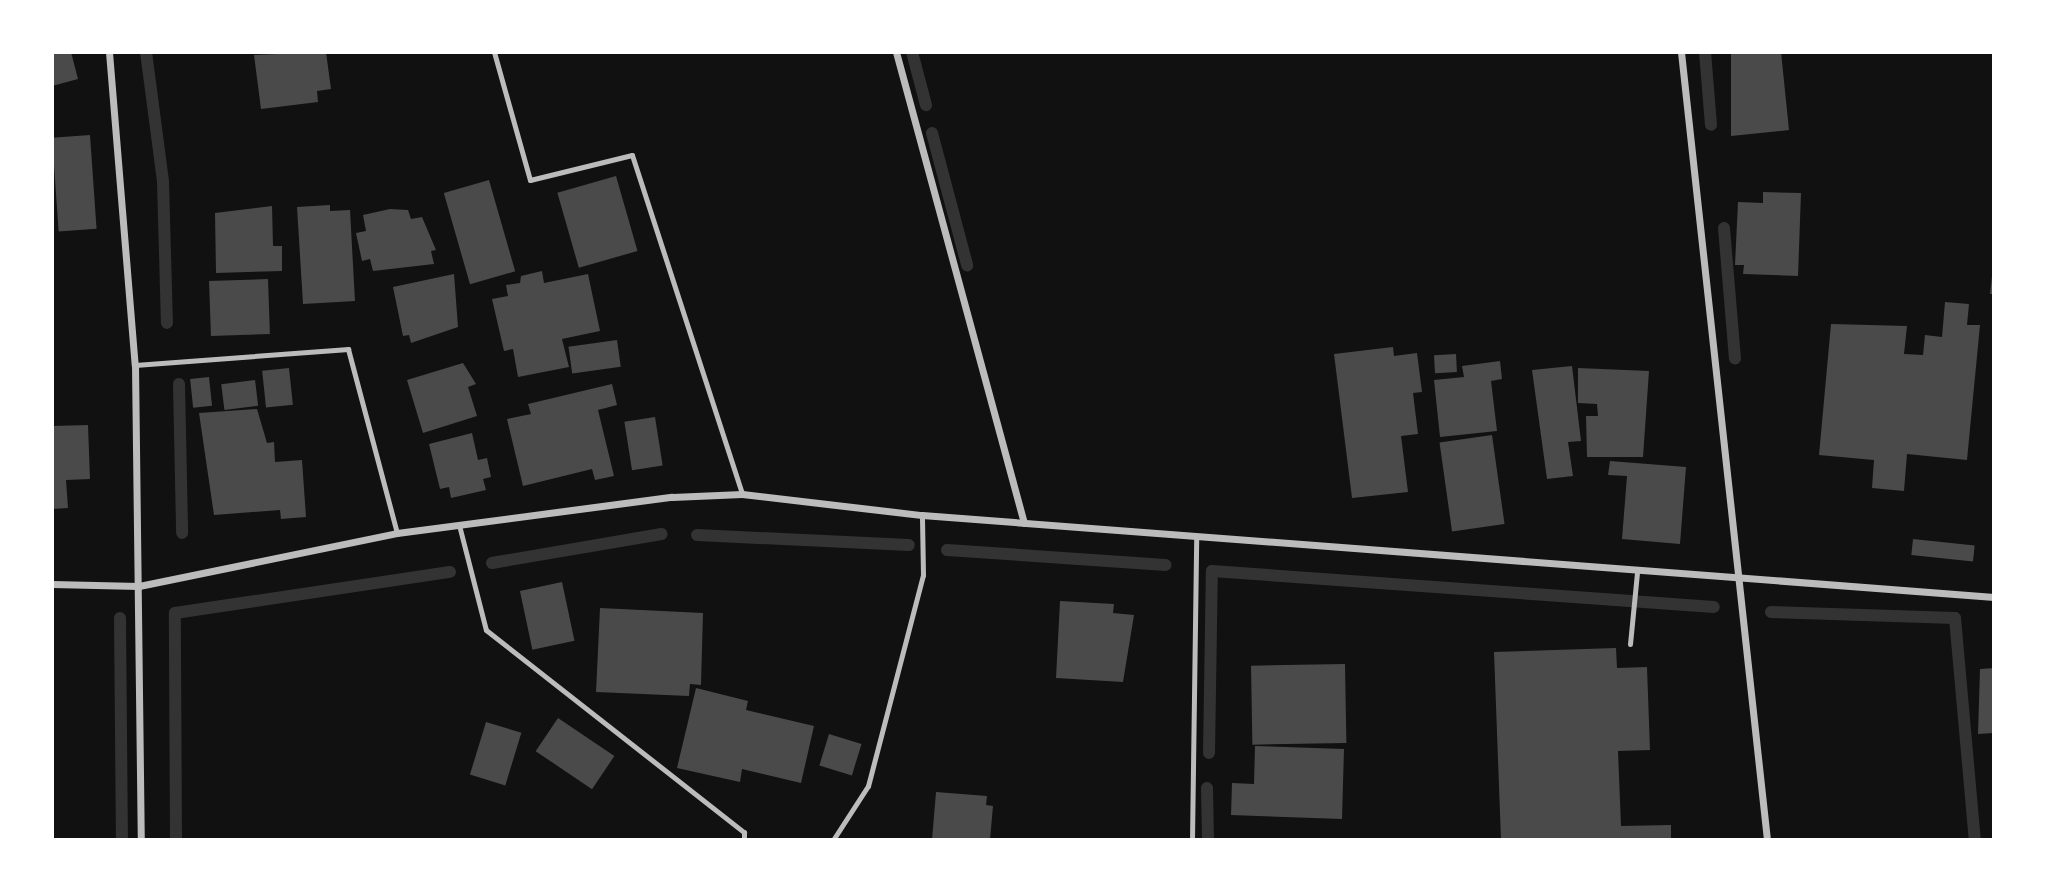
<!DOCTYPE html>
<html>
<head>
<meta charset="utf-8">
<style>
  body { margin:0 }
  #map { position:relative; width:2046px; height:892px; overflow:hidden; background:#111; font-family:"DejaVu Sans",sans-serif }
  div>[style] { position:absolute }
  .stream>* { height:12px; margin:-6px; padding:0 6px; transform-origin:6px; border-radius:6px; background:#333 }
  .building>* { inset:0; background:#4a4a4a; transform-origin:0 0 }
  .service>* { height:5px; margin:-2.5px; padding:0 2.5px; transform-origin:2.5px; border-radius:2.5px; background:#bcbcbc }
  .minor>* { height:7px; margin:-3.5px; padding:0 3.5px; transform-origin:3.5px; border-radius:3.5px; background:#bcbcbc }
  span { translate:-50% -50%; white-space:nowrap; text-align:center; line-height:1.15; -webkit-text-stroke:7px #fff; paint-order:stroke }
  .frame { position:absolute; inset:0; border:54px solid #fff; pointer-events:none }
</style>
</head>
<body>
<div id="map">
  <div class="stream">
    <i style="left:146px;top:52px;width:131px;rotate:82.5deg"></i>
    <i style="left:163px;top:182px;width:141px;rotate:88.4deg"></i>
    <i style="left:912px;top:52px;width:55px;rotate:75.2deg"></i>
    <i style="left:1705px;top:52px;width:73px;rotate:85.3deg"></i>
    <i style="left:932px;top:133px;width:137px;rotate:75.1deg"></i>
    <i style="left:1724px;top:228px;width:131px;rotate:85.2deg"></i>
    <i style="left:179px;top:384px;width:149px;rotate:88.8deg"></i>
    <i style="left:697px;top:535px;width:212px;rotate:2.7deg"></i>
    <i style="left:947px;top:550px;width:219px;rotate:3.9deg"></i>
    <i style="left:492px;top:563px;width:172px;rotate:-9.7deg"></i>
    <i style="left:1771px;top:612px;width:184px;rotate:1.9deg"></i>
    <i style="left:1955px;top:618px;width:223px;rotate:84.9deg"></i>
    <i style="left:120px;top:618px;width:222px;rotate:89.5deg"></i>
    <i style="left:1209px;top:753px;width:182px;rotate:-89.1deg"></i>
    <i style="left:1212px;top:571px;width:503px;rotate:4.1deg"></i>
    <i style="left:1207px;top:788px;width:52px;rotate:88.9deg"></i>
    <i style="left:176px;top:840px;width:227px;rotate:-90.3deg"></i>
    <i style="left:175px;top:613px;width:278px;rotate:-8.5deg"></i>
  </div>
  <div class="building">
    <i style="clip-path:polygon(52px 52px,71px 52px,78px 79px,52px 86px)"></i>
    <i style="clip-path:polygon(326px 52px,331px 89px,317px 91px,318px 102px,261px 109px,254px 55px)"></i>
    <i style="clip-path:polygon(1731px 52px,1781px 52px,1789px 130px,1731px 136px)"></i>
    <i style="left:90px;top:135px;width:94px;height:38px;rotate:86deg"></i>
    <i style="left:616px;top:176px;width:78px;height:61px;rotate:74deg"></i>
    <i style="left:489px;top:180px;width:95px;height:47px;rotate:74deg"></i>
    <i style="clip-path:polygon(1763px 192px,1801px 193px,1798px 276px,1743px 274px,1744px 265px,1735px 265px,1738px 202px,1763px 203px)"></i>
    <i style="clip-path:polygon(330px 205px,330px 211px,350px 210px,355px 301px,303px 304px,297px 207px)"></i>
    <i style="clip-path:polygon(272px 206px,273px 246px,282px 246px,282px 271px,216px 273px,215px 213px)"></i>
    <i style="clip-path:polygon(390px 209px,408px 210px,411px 219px,422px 217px,436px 250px,431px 251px,434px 264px,373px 271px,370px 259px,362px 261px,356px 233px,366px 231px,363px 215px)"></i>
    <i style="clip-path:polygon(542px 271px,544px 283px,588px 274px,600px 331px,562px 339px,569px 367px,518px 377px,513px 349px,504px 351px,492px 299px,508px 296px,506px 285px,520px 283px,521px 276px)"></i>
    <i style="clip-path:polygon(454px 274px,458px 327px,411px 343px,409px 335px,403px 336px,393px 287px)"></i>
    <i style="clip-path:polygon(1992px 276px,1994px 276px,1994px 294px,1990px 294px)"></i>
    <i style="left:268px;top:279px;width:55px;height:59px;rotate:88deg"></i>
    <i style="clip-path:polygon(1945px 302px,1969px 304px,1967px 325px,1980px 325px,1967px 460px,1907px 454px,1904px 491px,1872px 488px,1874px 460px,1819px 455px,1831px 324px,1907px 326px,1904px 354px,1923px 355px,1925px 335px,1942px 337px)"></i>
    <i style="left:617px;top:340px;width:27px;height:49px;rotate:82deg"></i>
    <i style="clip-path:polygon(1393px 347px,1394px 356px,1417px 353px,1422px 392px,1413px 393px,1418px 434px,1401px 436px,1408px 492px,1352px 498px,1334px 354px)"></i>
    <i style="left:1456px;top:354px;width:18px;height:22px;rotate:87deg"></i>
    <i style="clip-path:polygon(1500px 361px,1502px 379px,1491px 381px,1497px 431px,1440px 437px,1434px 380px,1464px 377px,1462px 366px)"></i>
    <i style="clip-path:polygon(463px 363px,476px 384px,468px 387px,477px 416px,423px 433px,407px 380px)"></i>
    <i style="clip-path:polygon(1572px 366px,1581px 441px,1568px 442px,1573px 476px,1547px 479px,1532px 370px)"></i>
    <i style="left:289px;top:368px;width:37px;height:27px;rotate:84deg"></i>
    <i style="clip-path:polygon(1578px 368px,1649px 371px,1643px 457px,1587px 457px,1586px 416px,1598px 416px,1597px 404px,1578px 403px)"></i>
    <i style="left:209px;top:377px;width:29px;height:19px;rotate:84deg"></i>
    <i style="left:255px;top:380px;width:26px;height:34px;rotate:83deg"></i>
    <i style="clip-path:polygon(612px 384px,617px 405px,598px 410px,614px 476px,595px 480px,592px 469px,523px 486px,507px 419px,531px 414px,528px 404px)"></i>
    <i style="clip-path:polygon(257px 409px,267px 443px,274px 442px,275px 462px,302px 460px,306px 517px,281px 519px,280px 510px,214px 515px,199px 413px)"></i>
    <i style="left:655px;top:417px;width:49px;height:31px;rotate:81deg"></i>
    <i style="clip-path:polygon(88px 425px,90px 479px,66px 480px,68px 508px,52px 509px,52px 426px)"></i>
    <i style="clip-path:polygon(472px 433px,478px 460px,487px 458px,491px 477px,483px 479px,486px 490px,451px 498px,449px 487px,440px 489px,429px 444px)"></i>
    <i style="left:1492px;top:435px;width:90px;height:53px;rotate:82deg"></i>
    <i style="clip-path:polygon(1610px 461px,1686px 467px,1680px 544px,1622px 539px,1627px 476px,1608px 475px)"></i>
    <i style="left:1913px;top:539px;width:62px;height:16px;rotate:6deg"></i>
    <i style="left:562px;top:582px;width:60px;height:43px;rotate:78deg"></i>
    <i style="clip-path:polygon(1060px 601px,1114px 604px,1113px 613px,1134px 615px,1123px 682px,1056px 678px)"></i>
    <i style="clip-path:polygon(600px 608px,703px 613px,701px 685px,690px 684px,689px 696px,596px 692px)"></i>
    <i style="clip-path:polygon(1616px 648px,1617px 668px,1647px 667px,1650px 750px,1618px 751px,1621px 826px,1671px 825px,1671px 840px,1501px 840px,1494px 652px)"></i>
    <i style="left:1345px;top:664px;width:79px;height:94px;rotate:89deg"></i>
    <i style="clip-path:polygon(1994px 668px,1994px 733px,1978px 734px,1980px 669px)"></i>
    <i style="clip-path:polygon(696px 688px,748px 701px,746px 710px,814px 726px,801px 783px,742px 769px,740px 782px,677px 768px)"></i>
    <i style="left:558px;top:718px;width:68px;height:40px;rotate:34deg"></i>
    <i style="left:486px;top:722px;width:37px;height:55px;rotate:17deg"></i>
    <i style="left:829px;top:734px;width:34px;height:33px;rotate:17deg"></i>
    <i style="clip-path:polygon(1255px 746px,1344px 749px,1342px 819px,1231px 815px,1232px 783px,1254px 784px)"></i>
    <i style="clip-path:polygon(936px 792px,987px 796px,986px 805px,993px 806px,990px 840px,932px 840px)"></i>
  </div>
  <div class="service">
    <i style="left:494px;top:52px;width:133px;rotate:74.3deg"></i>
    <i style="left:530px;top:180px;width:105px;rotate:-13.8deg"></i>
    <i style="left:632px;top:155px;width:356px;rotate:72deg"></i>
    <i style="left:135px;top:365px;width:214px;rotate:-4.3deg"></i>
    <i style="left:348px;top:349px;width:190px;rotate:75.1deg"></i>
    <i style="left:459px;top:525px;width:108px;rotate:75.6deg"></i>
    <i style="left:486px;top:630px;width:328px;rotate:38.1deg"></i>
    <i style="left:744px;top:832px;width:8px;rotate:90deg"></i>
    <i style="left:1630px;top:644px;width:71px;rotate:-84.4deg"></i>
    <i style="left:833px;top:840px;width:64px;rotate:-57.1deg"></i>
    <i style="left:868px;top:786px;width:218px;rotate:-75.4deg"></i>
    <i style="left:923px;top:575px;width:60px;rotate:-91deg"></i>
    <i style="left:1192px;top:840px;width:303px;rotate:-89.2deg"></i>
  </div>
  <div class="minor">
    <i style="left:109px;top:52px;width:314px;rotate:85.3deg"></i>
    <i style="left:135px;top:365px;width:475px;rotate:89.3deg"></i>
    <i style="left:896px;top:52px;width:488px;rotate:74.8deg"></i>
    <i style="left:1681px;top:52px;width:793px;rotate:83.77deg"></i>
    <i style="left:52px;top:584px;width:87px;rotate:1.3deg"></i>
    <i style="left:139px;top:586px;width:263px;rotate:-11.6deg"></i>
    <i style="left:397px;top:533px;width:277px;rotate:-7.5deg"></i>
    <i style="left:672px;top:497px;width:70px;rotate:-2.5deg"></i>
    <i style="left:742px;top:494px;width:181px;rotate:6.7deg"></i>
    <i style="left:922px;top:515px;width:1075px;rotate:4.37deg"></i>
  </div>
  <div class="frame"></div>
</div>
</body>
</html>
